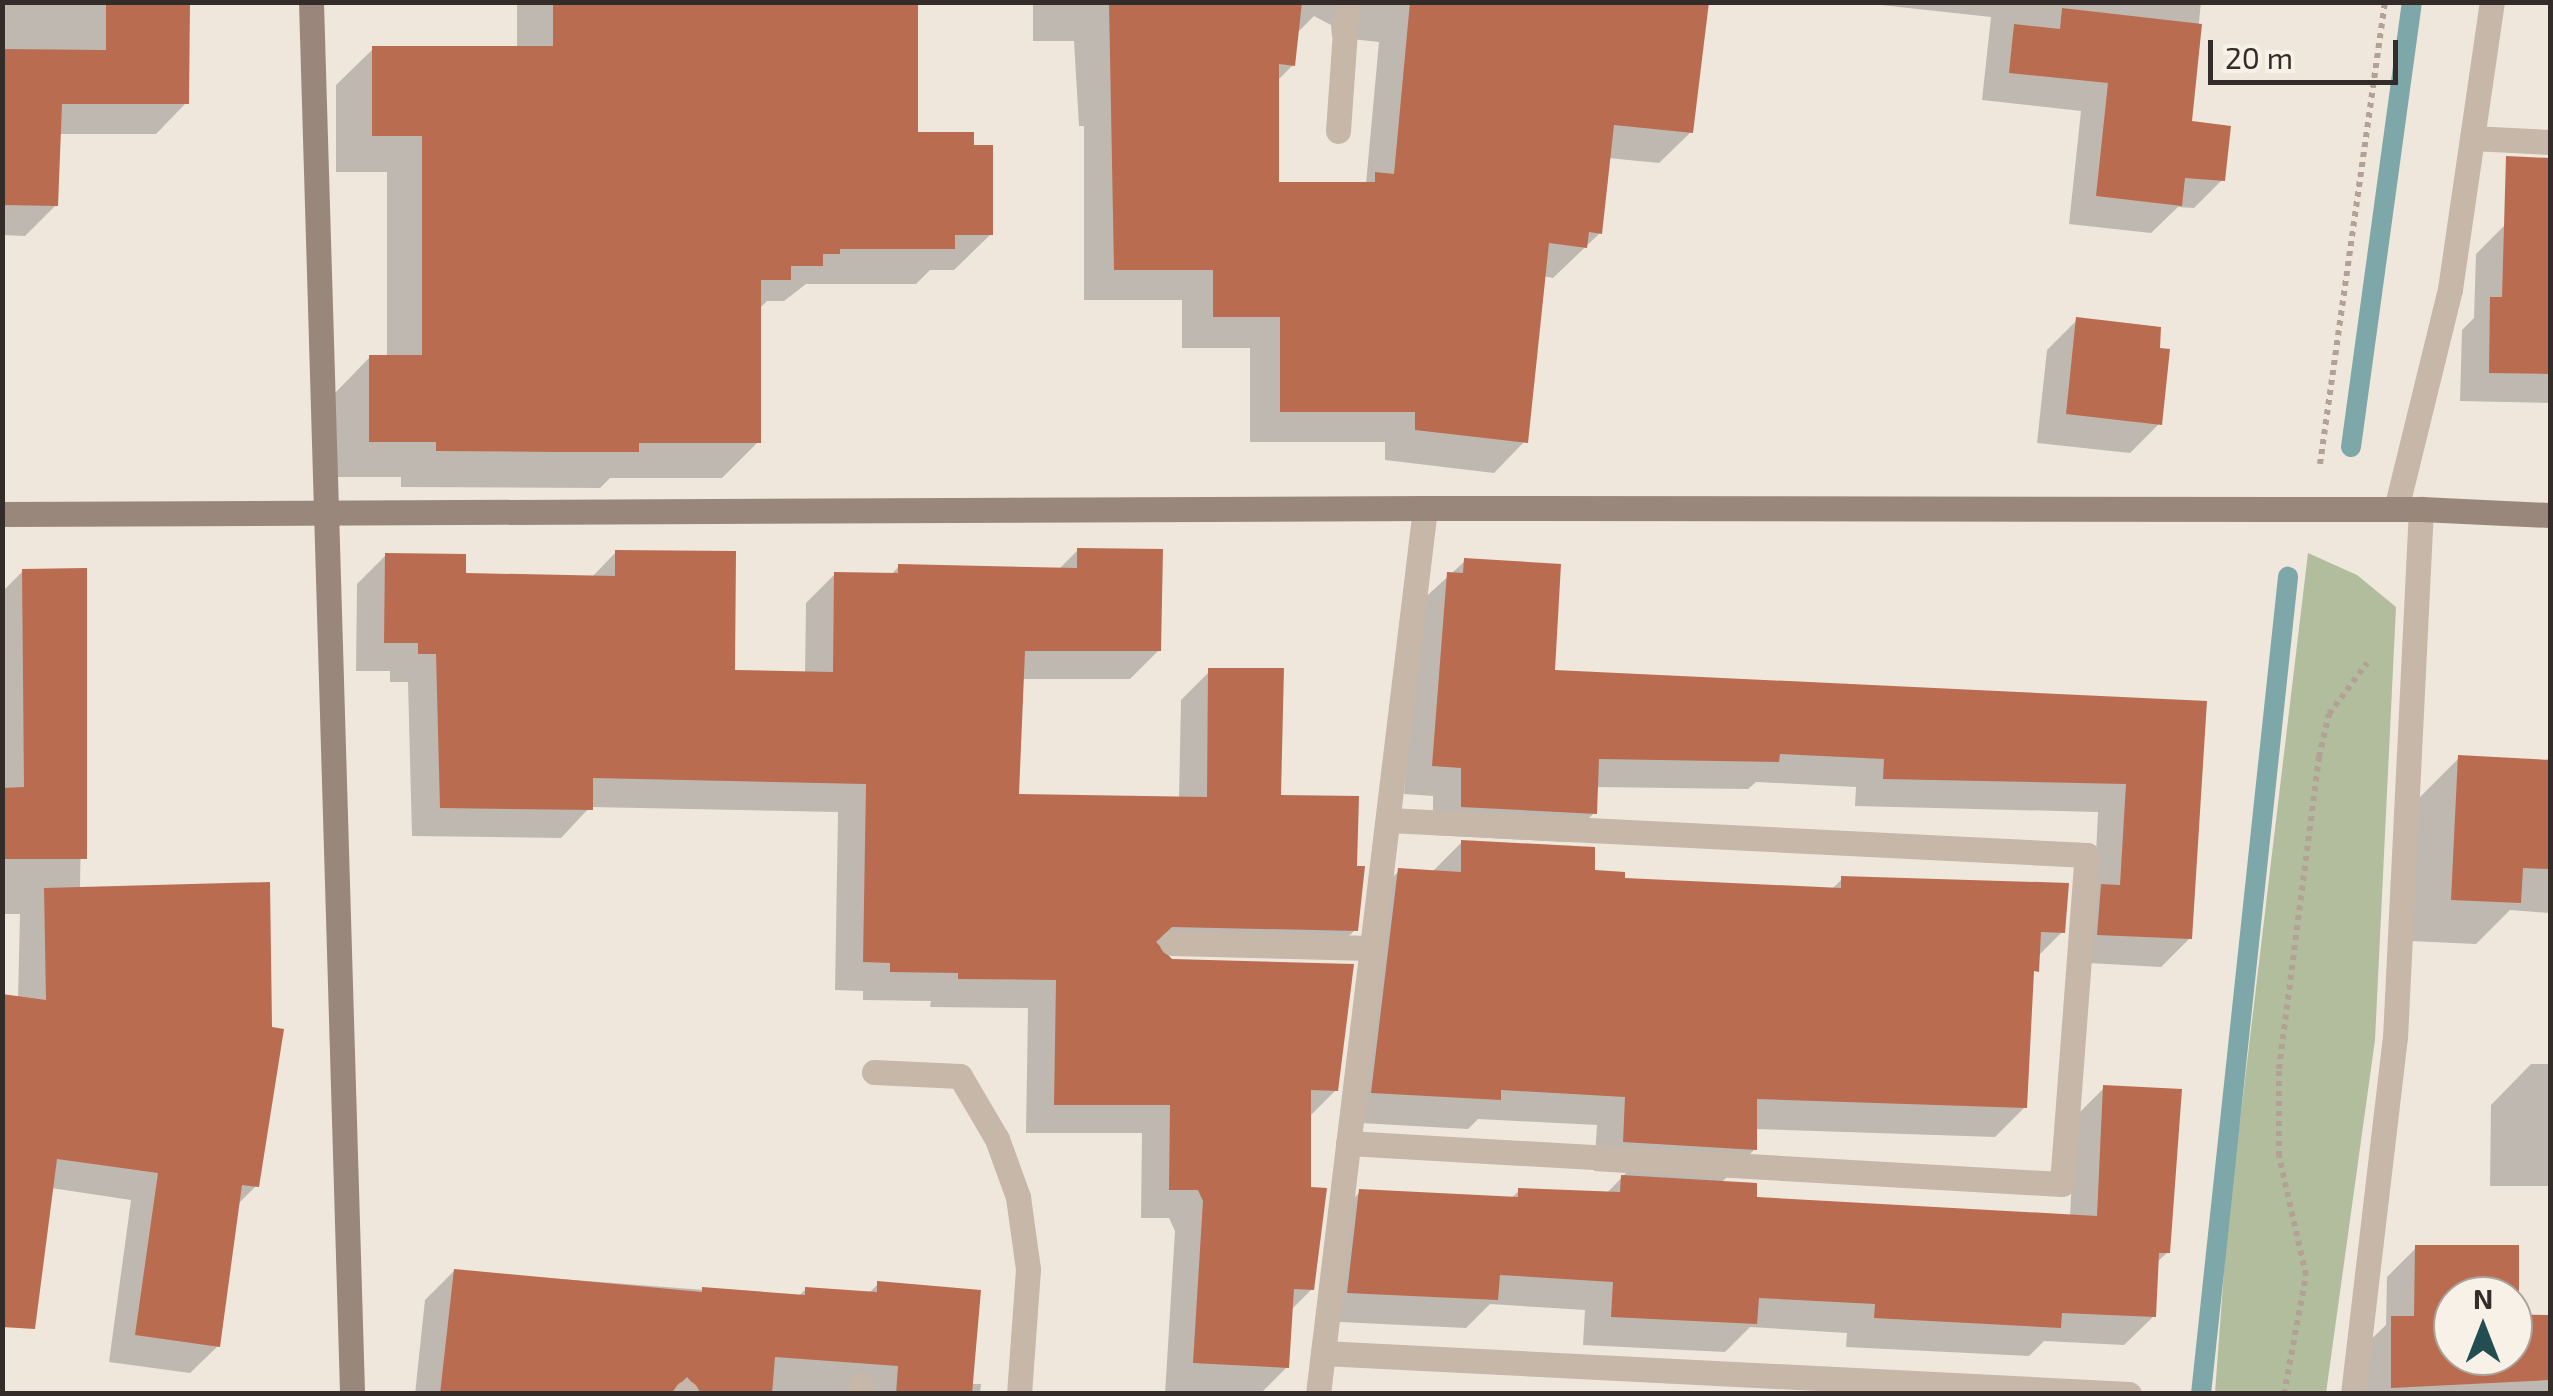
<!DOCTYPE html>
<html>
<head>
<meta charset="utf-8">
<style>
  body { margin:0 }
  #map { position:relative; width:2553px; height:1396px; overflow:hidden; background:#efe7dc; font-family:"Exo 2",sans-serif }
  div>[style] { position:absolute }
  .green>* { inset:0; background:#b2bd9e }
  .shadow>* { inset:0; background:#0003 }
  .stream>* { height:20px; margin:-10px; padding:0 10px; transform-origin:10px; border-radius:10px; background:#7ea7aa }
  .building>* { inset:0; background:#ba6c50 }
  .path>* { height:6px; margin-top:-3px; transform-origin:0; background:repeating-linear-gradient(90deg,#b2a194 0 5px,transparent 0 10px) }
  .lane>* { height:25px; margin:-12.5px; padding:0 12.5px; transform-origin:12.5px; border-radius:12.5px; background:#c6b7a9 }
  .street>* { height:25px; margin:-12.5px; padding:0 12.5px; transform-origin:12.5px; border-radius:12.5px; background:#c6b7a9 }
  .secondary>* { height:25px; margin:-12.5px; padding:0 12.5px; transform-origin:12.5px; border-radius:12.5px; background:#9a877b }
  span { translate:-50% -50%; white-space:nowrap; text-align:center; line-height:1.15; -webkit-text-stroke:8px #f8f1e8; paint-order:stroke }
  .frame { position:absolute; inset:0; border:5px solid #342c28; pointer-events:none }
  .north { position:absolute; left:2433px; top:1276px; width:100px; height:100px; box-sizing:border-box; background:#f8f1e8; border:2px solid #aaa29b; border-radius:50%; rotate:0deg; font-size:28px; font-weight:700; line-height:40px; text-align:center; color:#342c28 }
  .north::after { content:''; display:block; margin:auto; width:35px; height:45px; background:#224e52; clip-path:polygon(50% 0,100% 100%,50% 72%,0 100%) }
  .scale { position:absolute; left:2208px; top:40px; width:190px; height:45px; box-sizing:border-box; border:5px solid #342c28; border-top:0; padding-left:12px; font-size:30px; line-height:35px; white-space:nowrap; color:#342c28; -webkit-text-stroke:8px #f8f1e8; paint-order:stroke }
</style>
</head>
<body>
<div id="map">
  <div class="green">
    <i style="clip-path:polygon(2308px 553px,2357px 575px,2396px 607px,2375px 1040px,2326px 1393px,2215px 1393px,2227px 1230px)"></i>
  </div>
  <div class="shadow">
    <i style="clip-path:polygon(2px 2px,187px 2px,186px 103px,156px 134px,58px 134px,56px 205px,25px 236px,2px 235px)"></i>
    <i style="clip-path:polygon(517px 2px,916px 2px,916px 134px,991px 234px,954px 270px,930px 270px,916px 284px,806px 284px,784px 301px,767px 301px,758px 310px,758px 442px,722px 478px,610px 478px,600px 488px,401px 487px,401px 477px,334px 477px,334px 394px,370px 357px,387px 357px,387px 172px,336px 172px,336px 85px,373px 49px,517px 49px)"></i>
    <i style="clip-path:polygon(evenodd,1033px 2px,1706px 2px,1691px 132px,1659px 163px,1608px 158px,1600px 233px,1553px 278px,1543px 276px,1525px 441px,1494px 473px,1385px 460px,1385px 442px,1250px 442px,1250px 348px,1182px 348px,1182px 300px,1084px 300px,1084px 126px,1079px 126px,1074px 41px,1033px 41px,1033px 2px,1314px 16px,1331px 25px,1332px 37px,1379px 42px,1366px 184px,1276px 184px,1276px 82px,1293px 65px,1296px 34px,1314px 16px)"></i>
    <i style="clip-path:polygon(1853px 2px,2201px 2px,2189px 123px,2222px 180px,2194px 208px,2178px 207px,2151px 233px,2069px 224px,2081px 111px,1982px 100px,1991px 17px)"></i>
    <i style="clip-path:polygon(2505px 225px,2550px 226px,2550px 403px,2460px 401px,2462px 330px,2474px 318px,2476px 254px)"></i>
    <i style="clip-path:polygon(2077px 320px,2157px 350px,2160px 423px,2130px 453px,2037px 443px,2047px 350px)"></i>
    <i style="clip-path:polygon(1078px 550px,1159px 650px,1130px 679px,1021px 679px,1016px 796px,1179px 799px,1181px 700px,1210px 671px,1355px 930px,1326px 959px,1165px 955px,1336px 1090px,1308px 1118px,1312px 1289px,1290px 1311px,1287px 1367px,1260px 1394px,1165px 1394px,1175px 1231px,1169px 1218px,1141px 1218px,1142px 1133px,1026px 1133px,1028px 1008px,930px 1007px,931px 1001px,863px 1000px,863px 991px,835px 990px,838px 812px,590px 807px,561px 838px,412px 836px,408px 682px,390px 682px,390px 671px,356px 671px,357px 584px,386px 555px,463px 575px,591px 578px,616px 552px,732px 673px,805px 674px,806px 603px,835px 574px,890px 576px,899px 566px,1058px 570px)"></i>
    <i style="clip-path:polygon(1465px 561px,1552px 672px,2205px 704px,2190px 938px,2161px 967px,2070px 962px,2094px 895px,2098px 812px,1855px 806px,1856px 787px,1756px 782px,1748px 789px,1595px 787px,1594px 813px,1566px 842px,1433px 835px,1433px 796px,1404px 794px,1419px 603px)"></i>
    <i style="clip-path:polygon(85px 570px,80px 889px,256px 1186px,237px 1205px,218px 1346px,190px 1373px,109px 1362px,131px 1200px,51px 1188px,18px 999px,20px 914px,2px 914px,2px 592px,23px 571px)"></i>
    <i style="clip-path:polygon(2550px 757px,2550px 913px,2510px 910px,2476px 944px,2410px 941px,2417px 800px,2459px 758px,2544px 762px)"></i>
    <i style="clip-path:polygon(1462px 842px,1623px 881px,1831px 890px,1842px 879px,2062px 932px,2037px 957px,2031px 976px,2025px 1107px,1995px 1137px,1755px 1129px,1755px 1149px,1721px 1183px,1755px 1199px,2070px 1217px,2075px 1117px,2104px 1088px,2168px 1252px,2156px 1263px,2154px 1316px,2124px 1345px,2044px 1341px,2029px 1356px,1846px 1347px,1847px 1333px,1750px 1327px,1725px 1352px,1583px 1345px,1585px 1310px,1490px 1304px,1466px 1328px,1319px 1321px,1331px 1221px,1360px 1192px,1510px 1199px,1520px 1190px,1606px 1194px,1626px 1173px,1594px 1171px,1597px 1125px,1478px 1119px,1468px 1129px,1342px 1122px,1369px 901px,1399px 871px,1431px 873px)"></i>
    <i style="clip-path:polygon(2531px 1064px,2550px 1064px,2550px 1186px,2490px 1186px,2491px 1105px)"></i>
    <i style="clip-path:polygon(evenodd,2416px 1248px,2517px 1248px,2517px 1314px,2550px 1315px,2550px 1394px,2362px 1394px,2362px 1348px,2386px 1325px,2387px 1277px,2416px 1248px,2453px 1296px,2513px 1296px,2513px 1356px,2453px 1356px,2453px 1296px)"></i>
    <i style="clip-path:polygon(454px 1271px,798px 1297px,806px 1289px,868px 1294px,878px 1284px,971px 1384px,981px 1384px,980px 1394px,415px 1394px,425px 1300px)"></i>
  </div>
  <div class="stream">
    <i style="left:2351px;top:447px;width:449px;rotate:-82.2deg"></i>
    <i style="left:2201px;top:1394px;width:822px;rotate:-83.92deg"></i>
  </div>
  <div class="building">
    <i style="clip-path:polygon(106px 2px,190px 2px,189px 104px,62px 104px,58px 206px,2px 205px,2px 49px,106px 50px)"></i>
    <i style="clip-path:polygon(553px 2px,918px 2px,918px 132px,974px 132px,974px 145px,993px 145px,993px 235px,955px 235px,955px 249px,840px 249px,840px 254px,823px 254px,823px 266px,791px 266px,791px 280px,761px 280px,761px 443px,639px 443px,639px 452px,557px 452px,436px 451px,436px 442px,369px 442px,369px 355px,422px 355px,422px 136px,372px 136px,372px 46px,553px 46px)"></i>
    <i style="clip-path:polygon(1109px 2px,1302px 2px,1295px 66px,1279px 64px,1279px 182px,1375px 182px,1375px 172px,1394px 174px,1410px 2px,1709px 2px,1693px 133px,1614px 125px,1602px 234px,1589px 232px,1587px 248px,1549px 243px,1528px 443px,1415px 430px,1415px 412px,1280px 412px,1280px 317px,1213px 317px,1213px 270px,1114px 270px)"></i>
    <i style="clip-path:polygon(2062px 8px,2202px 24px,2192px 121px,2231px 126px,2225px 181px,2185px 178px,2182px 206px,2096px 196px,2108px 83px,2009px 73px,2014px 24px,2060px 29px)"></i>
    <i style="clip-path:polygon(2506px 156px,2550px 158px,2550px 374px,2489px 373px,2490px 297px,2502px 297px)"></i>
    <i style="clip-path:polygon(2076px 317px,2161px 327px,2160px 348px,2170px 349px,2162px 425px,2066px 414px)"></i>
    <i style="clip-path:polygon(1077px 548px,1163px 549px,1161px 651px,1025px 651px,1019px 794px,1207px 797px,1208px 668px,1284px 668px,1281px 795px,1359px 796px,1357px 866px,1365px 866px,1358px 931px,1172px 927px,1156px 942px,1172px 959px,1354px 964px,1338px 1091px,1311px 1090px,1311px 1187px,1327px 1188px,1314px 1290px,1294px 1289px,1289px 1368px,1193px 1363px,1203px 1201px,1198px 1190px,1169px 1190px,1170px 1105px,1054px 1105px,1056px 980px,958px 979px,958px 973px,890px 972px,890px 963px,863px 962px,866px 784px,593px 778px,593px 810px,440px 808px,436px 654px,418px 654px,418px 643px,384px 643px,385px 553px,466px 554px,466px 573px,615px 576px,615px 550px,736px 551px,735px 670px,833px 672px,834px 572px,898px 573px,898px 564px,1077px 568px)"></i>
    <i style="clip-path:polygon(1464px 558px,1561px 564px,1555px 670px,2207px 701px,2192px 939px,2097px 935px,2101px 884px,2120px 885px,2126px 784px,1883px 779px,1884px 759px,1780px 754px,1779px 762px,1599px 759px,1597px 814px,1461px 807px,1461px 768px,1432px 766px,1447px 572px,1463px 573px)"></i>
    <i style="clip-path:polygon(87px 568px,87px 859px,2px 859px,2px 788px,24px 787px,22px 569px)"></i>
    <i style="clip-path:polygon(2458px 755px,2550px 760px,2550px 869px,2523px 868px,2521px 903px,2451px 900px)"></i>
    <i style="clip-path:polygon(1461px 840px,1595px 847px,1595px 870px,1625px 872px,1625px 878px,1841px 888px,1841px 876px,2069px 883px,2065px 933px,2041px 932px,2039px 972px,2034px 971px,2027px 1108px,1757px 1099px,1757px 1150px,1623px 1142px,1625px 1097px,1501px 1090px,1501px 1100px,1371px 1093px,1398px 868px,1461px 872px)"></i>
    <i style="clip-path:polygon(270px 882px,272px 1027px,284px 1029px,259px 1187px,242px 1185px,220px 1347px,135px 1335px,158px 1173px,57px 1159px,35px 1329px,2px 1327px,2px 994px,46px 1000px,44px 888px)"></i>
    <i style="clip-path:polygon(2103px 1085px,2182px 1089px,2170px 1253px,2159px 1253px,2156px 1317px,2062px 1313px,2061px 1328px,1874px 1318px,1875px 1304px,1759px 1298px,1757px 1324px,1611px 1317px,1613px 1282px,1500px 1275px,1498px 1300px,1347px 1293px,1359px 1189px,1518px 1197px,1518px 1188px,1620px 1192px,1621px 1175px,1757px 1183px,1757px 1197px,2097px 1216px)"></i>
    <i style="clip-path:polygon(evenodd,2415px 1245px,2519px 1245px,2519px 1315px,2550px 1315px,2550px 1380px,2391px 1388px,2391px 1316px,2414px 1316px,2415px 1245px,2453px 1296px,2513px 1296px,2513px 1356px,2453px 1356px,2453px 1296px)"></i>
    <i style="clip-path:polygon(454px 1269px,702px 1292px,702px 1287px,805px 1295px,805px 1287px,877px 1292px,877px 1281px,981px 1290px,972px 1394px,896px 1394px,898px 1366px,775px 1357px,772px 1394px,702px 1394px,687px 1377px,670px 1394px,440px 1394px)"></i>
  </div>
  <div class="path">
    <i style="left:2320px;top:464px;width:467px;rotate:-82deg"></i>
    <i style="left:2284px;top:1394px;width:121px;rotate:-79.5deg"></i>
    <i style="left:2306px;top:1275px;width:122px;rotate:-102.8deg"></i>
    <i style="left:2279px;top:1156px;width:87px;rotate:-90deg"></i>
    <i style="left:2279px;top:1069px;width:315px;rotate:-82.7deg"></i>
    <i style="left:2319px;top:757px;width:44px;rotate:-76.9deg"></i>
    <i style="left:2329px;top:714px;width:64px;rotate:-53.3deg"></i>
  </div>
  <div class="lane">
    <i style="left:1338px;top:131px;width:129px;rotate:-86deg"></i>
  </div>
  <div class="street">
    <i style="left:2472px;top:138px;width:78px;rotate:2.9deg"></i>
    <i style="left:2396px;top:509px;width:227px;rotate:-76.2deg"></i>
    <i style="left:2450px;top:289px;width:290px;rotate:-81.7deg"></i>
    <i style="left:1172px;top:943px;width:200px;rotate:1.4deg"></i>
    <i style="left:874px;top:1072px;width:86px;rotate:2.7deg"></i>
    <i style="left:960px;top:1076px;width:73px;rotate:59.6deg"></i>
    <i style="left:997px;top:1139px;width:62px;rotate:70.1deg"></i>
    <i style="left:1018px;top:1197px;width:73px;rotate:82.1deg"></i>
    <i style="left:1028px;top:1269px;width:125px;rotate:94.1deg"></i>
    <i style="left:1348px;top:1143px;width:715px;rotate:3.29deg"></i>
    <i style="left:2062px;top:1184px;width:330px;rotate:-85.7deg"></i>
    <i style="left:2087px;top:855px;width:700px;rotate:-177.13deg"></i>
    <i style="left:1323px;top:1353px;width:807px;rotate:2.91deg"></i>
    <i style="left:686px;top:1394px;width:1px;rotate:-90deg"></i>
    <i style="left:861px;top:1394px;width:9px;rotate:-90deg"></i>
    <i style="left:1318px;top:1394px;width:892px;rotate:-83.11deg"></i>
    <i style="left:2353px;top:1394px;width:358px;rotate:-83.3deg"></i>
    <i style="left:2395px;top:1038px;width:530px;rotate:-87.19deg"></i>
  </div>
  <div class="secondary">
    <i style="left:311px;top:2px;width:1393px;rotate:88.31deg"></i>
    <i style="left:2px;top:514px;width:1423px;rotate:-0.24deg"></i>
    <i style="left:1425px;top:508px;width:996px;rotate:0.06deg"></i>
    <i style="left:2421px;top:509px;width:129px;rotate:2.7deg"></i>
  </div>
  <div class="frame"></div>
  <div class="north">N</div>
  <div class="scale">20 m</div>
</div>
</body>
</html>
